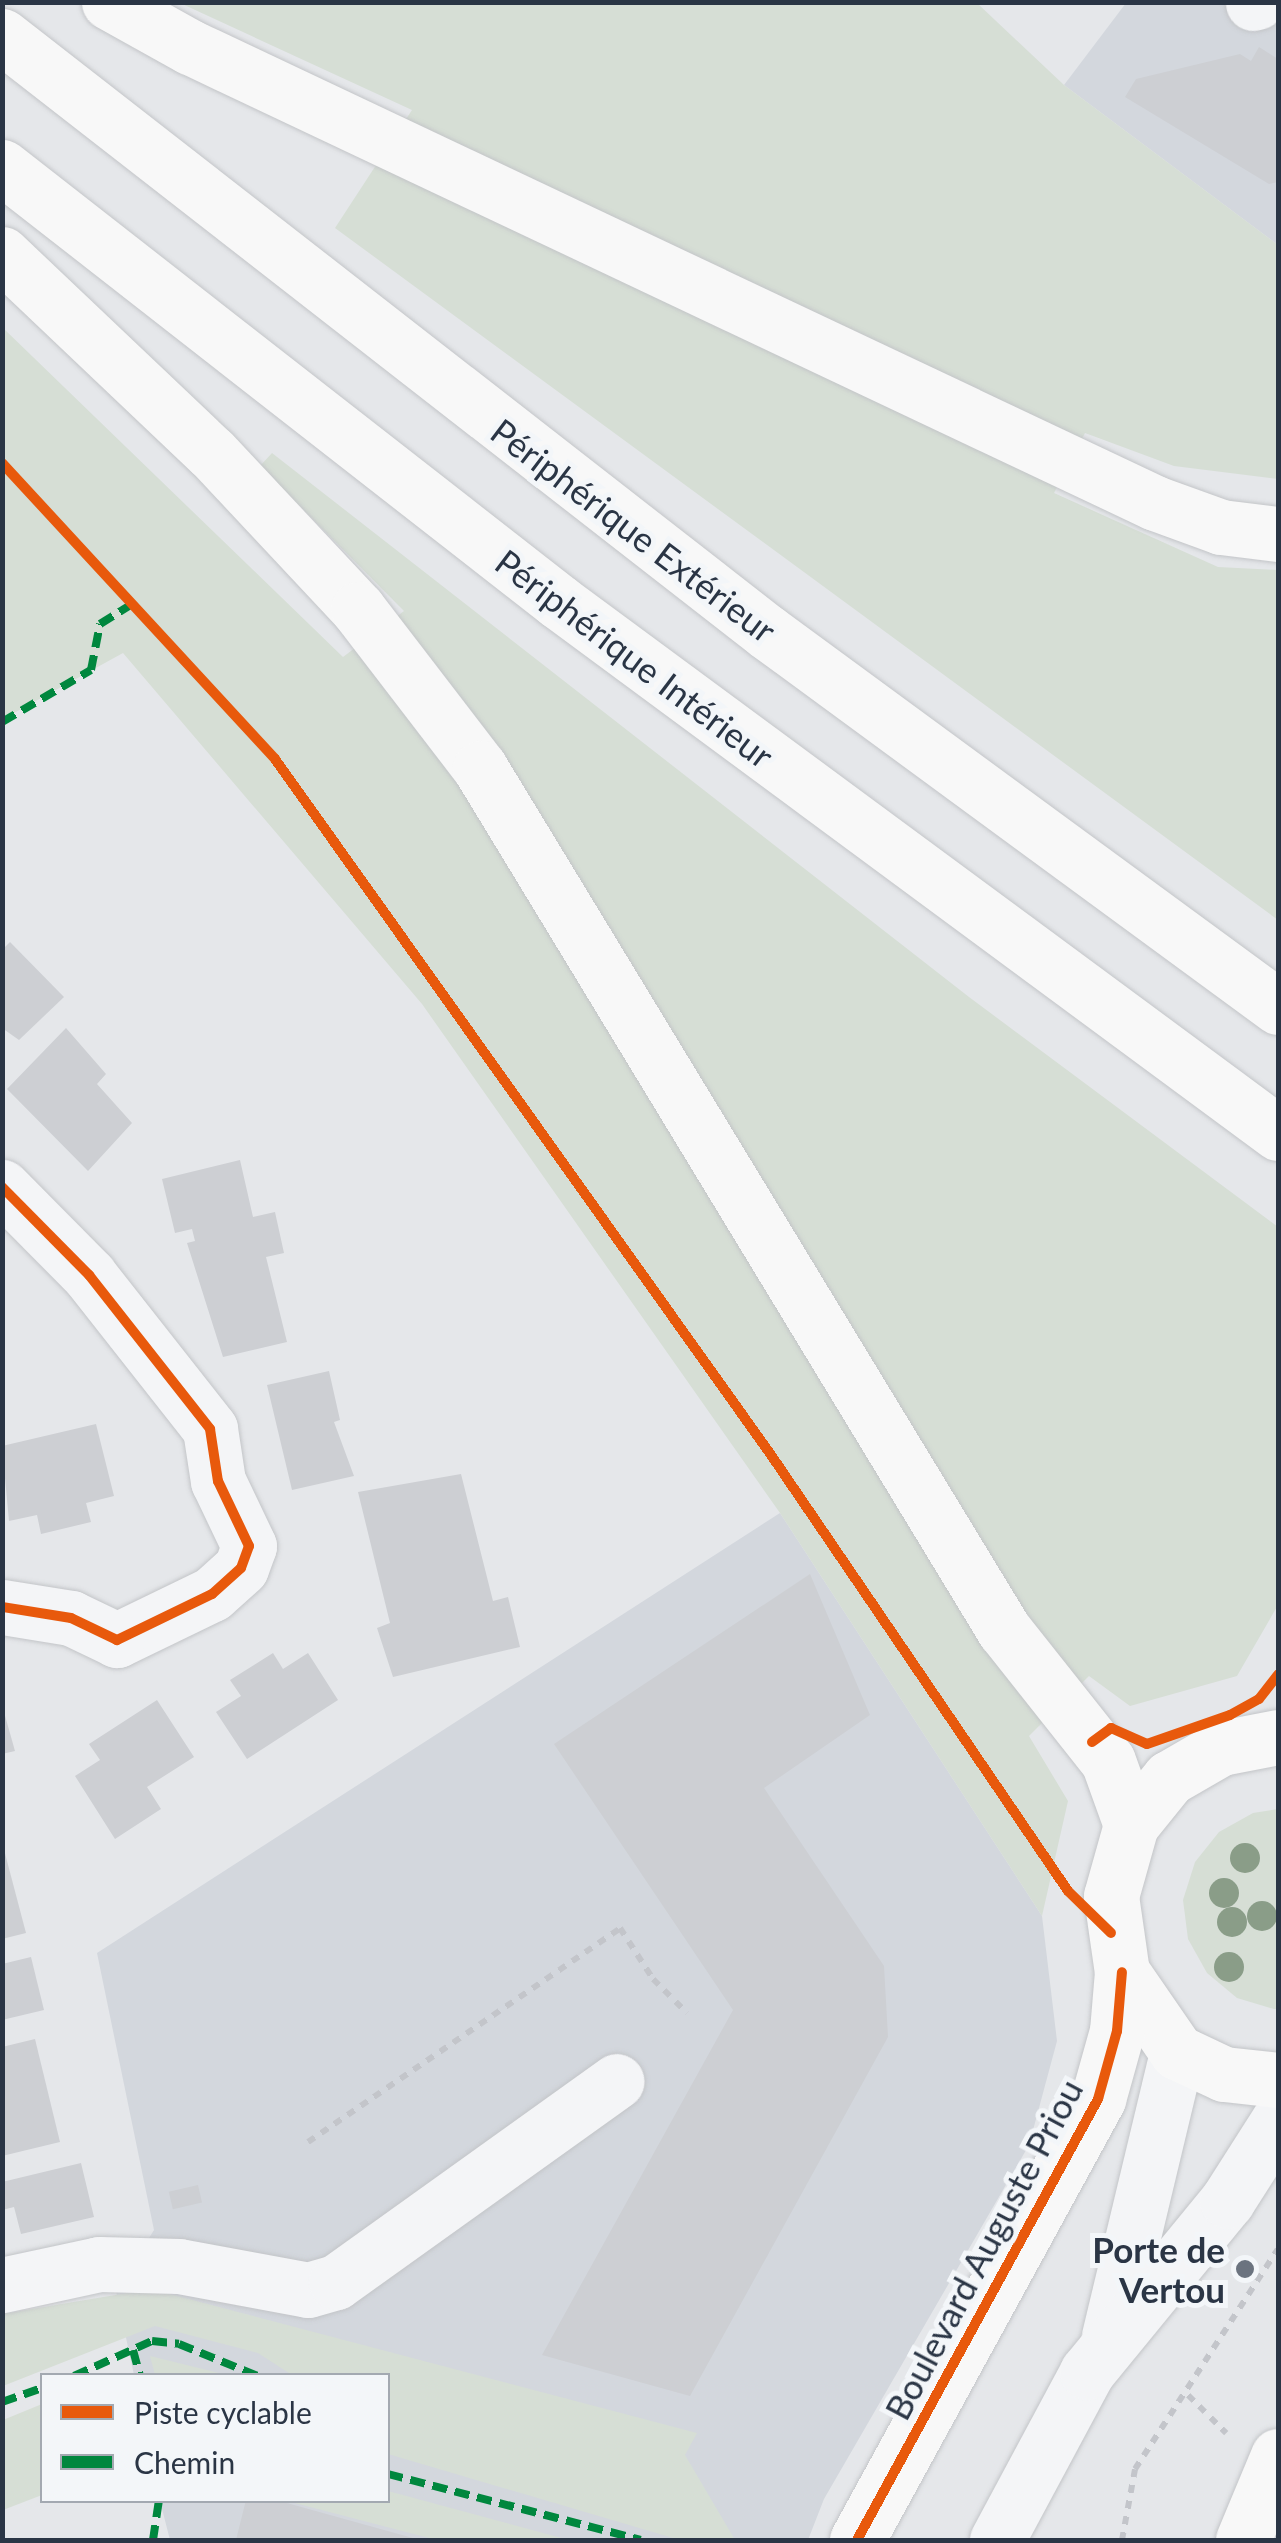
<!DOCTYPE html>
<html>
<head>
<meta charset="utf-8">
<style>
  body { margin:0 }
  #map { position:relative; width:1281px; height:2543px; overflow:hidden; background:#e5e7ea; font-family:Lato,sans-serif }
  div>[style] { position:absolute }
  .built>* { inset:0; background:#d3d7dd }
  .green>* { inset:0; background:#d6ded5 }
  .building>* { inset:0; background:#cdcfd3; transform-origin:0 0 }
  .path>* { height:6px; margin-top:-3px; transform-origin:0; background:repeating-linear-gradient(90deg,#c3c5ca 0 8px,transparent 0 16px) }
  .roads { filter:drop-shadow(0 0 2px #c3c5c8) drop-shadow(0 0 2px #c3c5c8) }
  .minor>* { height:55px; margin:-27.5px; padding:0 27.5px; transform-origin:27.5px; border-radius:27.5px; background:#f4f5f7 }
  .major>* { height:55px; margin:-27.5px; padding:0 27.5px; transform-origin:27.5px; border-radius:27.5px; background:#f8f8f8 }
  .highway>* { height:55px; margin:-27.5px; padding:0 27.5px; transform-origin:27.5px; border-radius:27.5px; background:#f8f8f8 }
  .quiet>* { height:8px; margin-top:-4px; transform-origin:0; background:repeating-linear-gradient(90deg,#00873e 0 15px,transparent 0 23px) }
  .cycleway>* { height:10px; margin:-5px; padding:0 5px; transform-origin:5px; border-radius:5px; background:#e8590c }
  .trees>* { width:30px; height:30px; margin:-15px; border-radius:50%; background:#8a9d88 }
  .dots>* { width:28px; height:28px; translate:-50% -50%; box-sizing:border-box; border:5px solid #f3f6f9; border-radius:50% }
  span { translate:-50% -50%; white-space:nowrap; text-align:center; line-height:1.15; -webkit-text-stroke:10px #f3f6f9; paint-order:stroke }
  .street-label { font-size:35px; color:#2a3545 }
  .poi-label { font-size:35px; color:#2a3545; font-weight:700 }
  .right { translate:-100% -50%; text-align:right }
  .frame { position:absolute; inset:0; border:5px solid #2a3545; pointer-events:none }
  .legend { position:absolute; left:40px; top:2373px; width:350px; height:130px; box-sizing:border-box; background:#f3f6f9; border:2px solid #a3a9b1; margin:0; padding:12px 18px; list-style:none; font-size:30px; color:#2a3545 }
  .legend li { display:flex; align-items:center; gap:20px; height:50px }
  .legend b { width:50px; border:2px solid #a3a9b1 }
</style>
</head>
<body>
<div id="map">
  <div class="built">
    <i style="clip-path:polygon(1126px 3px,1278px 3px,1278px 245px,1064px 85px)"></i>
    <i style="clip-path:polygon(780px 1513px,1042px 1916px,1057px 2041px,1029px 2145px,824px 2499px,808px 2540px,170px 2540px,160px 2501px,388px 2500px,388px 2376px,134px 2375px,116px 2291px,154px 2230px,97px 1953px)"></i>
  </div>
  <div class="green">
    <i style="clip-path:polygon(180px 3px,977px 3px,1064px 85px,1278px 245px,1278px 479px,1174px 466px,1085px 433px,1054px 493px,1218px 567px,1278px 570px,1278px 920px,335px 228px,412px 110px)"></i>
    <i style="clip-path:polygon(2px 327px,343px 657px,404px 611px,260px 466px,272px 453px,969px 997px,1278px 1227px,1278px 1605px,1237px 1676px,1130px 1706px,1089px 1676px,1029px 1736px,1068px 1801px,1042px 1916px,780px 1513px,422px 1004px,123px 653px,3px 719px)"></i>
    <i style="clip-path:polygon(1278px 1809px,1278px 2009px,1274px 2009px,1237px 1998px,1207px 1973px,1188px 1939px,1183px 1900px,1195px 1862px,1219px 1832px,1253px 1813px)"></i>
    <i style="clip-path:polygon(151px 2289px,697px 2433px,685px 2455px,735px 2540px,680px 2540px,388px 2454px,388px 2376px,292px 2375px,258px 2353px,155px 2326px,3px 2386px,2px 2314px)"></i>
    <i style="clip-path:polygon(150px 2356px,227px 2375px,155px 2375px)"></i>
    <i style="clip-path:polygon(42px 2404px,42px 2495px,3px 2510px,3px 2420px)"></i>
    <i style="clip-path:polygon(388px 2491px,569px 2540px,437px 2540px,287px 2501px,388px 2500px)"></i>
  </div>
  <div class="building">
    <i style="clip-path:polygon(1259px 47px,1278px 59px,1278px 182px,1269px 184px,1125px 97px,1136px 79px,1240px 54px,1251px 61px)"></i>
    <i style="clip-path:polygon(10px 942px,64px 997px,19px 1040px,2px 1028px,2px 950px)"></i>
    <i style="clip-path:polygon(66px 1028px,106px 1074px,97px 1084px,132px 1123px,88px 1171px,7px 1089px)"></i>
    <i style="clip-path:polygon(240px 1160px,253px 1217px,275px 1212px,284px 1253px,266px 1257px,287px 1342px,223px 1357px,187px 1243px,195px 1241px,192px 1229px,175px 1233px,162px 1179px)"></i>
    <i style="clip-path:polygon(329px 1371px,340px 1420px,334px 1422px,354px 1476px,292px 1490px,267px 1385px)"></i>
    <i style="clip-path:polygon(96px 1424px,114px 1496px,86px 1503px,91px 1522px,41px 1534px,37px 1515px,9px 1521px,2px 1446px)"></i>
    <i style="clip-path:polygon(461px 1474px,493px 1601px,508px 1597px,520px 1647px,393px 1677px,377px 1628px,390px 1623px,358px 1492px)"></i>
    <i style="clip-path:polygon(810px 1574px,870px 1715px,764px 1788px,884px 1966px,888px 2037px,690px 2396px,542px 2355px,733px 2010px,554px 1744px)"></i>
    <i style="clip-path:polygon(273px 1653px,283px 1669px,308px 1653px,338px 1700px,247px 1759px,216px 1712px,241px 1696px,230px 1680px)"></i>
    <i style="clip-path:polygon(157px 1700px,194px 1757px,147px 1787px,161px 1809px,115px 1839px,75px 1776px,100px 1760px,89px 1744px)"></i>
    <i style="clip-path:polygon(2px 1705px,15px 1751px,2px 1754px)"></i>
    <i style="clip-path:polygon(2px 1842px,26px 1933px,2px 1939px)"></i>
    <i style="clip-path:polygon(31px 1957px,44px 2010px,2px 2020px,2px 1964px)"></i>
    <i style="clip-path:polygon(35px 2039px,60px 2142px,2px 2156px,2px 2047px)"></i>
    <i style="clip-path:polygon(81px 2163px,94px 2217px,21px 2234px,14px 2207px,2px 2210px,2px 2182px)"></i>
    <i style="left:198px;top:2185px;width:18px;height:30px;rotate:77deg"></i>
    <i style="clip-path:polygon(246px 2500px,276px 2500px,420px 2540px,236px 2540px)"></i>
  </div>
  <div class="path">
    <i style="left:308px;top:2142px;width:378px;rotate:-34.4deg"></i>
    <i style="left:620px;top:1928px;width:61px;rotate:57.1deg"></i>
    <i style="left:653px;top:1979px;width:48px;rotate:45deg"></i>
    <i style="left:1188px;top:2395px;width:54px;rotate:45deg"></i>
    <i style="left:1122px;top:2540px;width:72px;rotate:-79.6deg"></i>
    <i style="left:1135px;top:2469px;width:262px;rotate:-57deg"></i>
  </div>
  <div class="roads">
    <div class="minor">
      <i style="left:1253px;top:3px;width:4px;rotate:-14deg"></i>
      <i style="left:2px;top:1187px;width:124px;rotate:45.3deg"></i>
      <i style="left:89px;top:1275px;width:196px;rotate:51.8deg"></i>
      <i style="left:210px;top:1429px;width:53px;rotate:81.3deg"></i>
      <i style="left:218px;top:1481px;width:72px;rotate:64.5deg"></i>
      <i style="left:249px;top:1546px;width:23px;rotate:110deg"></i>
      <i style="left:241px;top:1568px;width:39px;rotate:138deg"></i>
      <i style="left:212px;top:1594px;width:106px;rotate:154.2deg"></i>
      <i style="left:117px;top:1640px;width:51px;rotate:-154.4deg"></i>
      <i style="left:71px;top:1618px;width:70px;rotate:-170.9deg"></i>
      <i style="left:2px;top:2285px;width:99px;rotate:-12.2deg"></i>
      <i style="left:99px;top:2264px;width:80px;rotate:1.4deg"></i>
      <i style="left:179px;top:2266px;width:131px;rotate:10.5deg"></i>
      <i style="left:308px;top:2290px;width:29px;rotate:-16deg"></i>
      <i style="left:336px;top:2282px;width:345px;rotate:-35.6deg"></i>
      <i style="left:1109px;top:2336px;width:292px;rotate:-76.5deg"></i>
      <i style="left:997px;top:2540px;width:191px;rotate:-61.8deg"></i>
      <i style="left:1087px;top:2372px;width:221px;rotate:-50.7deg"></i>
      <i style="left:1227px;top:2201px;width:95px;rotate:-57.5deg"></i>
    </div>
    <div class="major">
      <i style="left:1278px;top:1737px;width:58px;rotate:169.1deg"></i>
      <i style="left:1221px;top:1748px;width:60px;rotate:150deg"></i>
      <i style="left:1169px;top:1778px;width:60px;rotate:129deg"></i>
      <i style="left:1131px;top:1825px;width:74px;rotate:105.7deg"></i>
      <i style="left:1111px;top:1896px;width:77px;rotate:81.8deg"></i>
      <i style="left:1122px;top:1972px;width:97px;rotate:55.5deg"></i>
      <i style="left:1177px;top:2052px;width:52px;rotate:25.1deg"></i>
      <i style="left:1224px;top:2074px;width:54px;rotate:6.3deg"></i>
      <i style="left:857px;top:2540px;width:503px;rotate:-61.34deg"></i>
      <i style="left:1098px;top:2099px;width:71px;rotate:-74.4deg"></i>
      <i style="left:1117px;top:2031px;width:59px;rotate:-85.2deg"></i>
      <i style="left:1243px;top:2540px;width:91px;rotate:-67.4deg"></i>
    </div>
    <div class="highway">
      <i style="left:109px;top:2px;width:93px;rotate:29.1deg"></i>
      <i style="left:190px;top:47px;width:1067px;rotate:25.29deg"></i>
      <i style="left:1155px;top:503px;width:70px;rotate:20deg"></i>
      <i style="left:1221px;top:527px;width:57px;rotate:7deg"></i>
      <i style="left:2px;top:36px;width:970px;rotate:37.92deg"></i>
      <i style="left:767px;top:632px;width:634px;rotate:36.27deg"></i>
      <i style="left:2px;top:167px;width:707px;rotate:37.99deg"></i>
      <i style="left:559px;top:602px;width:894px;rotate:36.45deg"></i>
      <i style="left:2px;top:254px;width:289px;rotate:43.5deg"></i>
      <i style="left:212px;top:453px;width:214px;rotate:46.9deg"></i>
      <i style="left:358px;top:609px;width:200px;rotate:52.5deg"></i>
      <i style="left:480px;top:768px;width:1009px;rotate:58.71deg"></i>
      <i style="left:1004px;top:1630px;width:167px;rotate:51.6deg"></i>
      <i style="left:1108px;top:1761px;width:68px;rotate:70.2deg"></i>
    </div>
  </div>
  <div class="quiet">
    <i style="left:2px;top:722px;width:103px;rotate:-30.3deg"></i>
    <i style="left:91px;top:670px;width:47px;rotate:-78.9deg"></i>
    <i style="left:100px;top:624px;width:39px;rotate:-32deg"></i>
    <i style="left:133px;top:2350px;width:27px;rotate:75deg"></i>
    <i style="left:74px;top:2376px;width:85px;rotate:-24.2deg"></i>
    <i style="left:152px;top:2341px;width:27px;rotate:6deg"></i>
    <i style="left:179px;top:2344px;width:85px;rotate:22.1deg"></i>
    <i style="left:2px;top:2402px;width:42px;rotate:-19.3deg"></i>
    <i style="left:388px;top:2474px;width:261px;rotate:14.6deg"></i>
    <i style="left:153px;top:2540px;width:40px;rotate:-81.5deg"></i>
  </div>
  <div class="cycleway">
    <i style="left:2px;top:463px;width:403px;rotate:47.3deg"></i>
    <i style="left:275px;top:759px;width:851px;rotate:54.52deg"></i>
    <i style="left:769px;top:1452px;width:531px;rotate:55.74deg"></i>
    <i style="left:1068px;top:1891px;width:60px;rotate:44.3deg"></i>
    <i style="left:2px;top:1187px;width:124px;rotate:45.3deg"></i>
    <i style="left:89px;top:1275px;width:196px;rotate:51.8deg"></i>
    <i style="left:210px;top:1429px;width:53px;rotate:81.3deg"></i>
    <i style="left:218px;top:1481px;width:72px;rotate:64.5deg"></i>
    <i style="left:249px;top:1546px;width:23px;rotate:110deg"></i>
    <i style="left:241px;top:1568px;width:39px;rotate:138deg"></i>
    <i style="left:212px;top:1594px;width:106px;rotate:154.2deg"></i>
    <i style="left:117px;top:1640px;width:51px;rotate:-154.4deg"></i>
    <i style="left:71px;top:1618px;width:70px;rotate:-170.9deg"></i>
    <i style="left:1092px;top:1742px;width:24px;rotate:-36deg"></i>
    <i style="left:1111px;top:1728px;width:39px;rotate:24deg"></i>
    <i style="left:1147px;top:1744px;width:88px;rotate:-19.3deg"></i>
    <i style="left:1230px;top:1715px;width:33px;rotate:-29deg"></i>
    <i style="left:1259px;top:1699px;width:31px;rotate:-52deg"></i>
    <i style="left:857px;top:2540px;width:503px;rotate:-61.34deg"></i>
    <i style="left:1098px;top:2099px;width:71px;rotate:-74.4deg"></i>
    <i style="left:1117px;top:2031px;width:59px;rotate:-85.2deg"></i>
  </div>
  <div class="trees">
    <i style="left:1245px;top:1858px"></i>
    <i style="left:1224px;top:1893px"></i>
    <i style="left:1262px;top:1916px"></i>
    <i style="left:1232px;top:1922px"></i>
    <i style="left:1229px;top:1967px"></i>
  </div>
  <div class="dots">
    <i style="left:1245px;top:2269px;background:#6b737f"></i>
  </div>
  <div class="street-label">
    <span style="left:634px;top:530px;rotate:37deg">Périphérique Extérieur</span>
    <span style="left:635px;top:658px;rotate:37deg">Périphérique Intérieur</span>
    <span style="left:983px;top:2249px;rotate:-62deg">Boulevard Auguste Priou</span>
  </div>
  <div class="poi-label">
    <span class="right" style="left:1225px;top:2269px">Porte de<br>Vertou</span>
  </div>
  <div class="frame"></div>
  <ul class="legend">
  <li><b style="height:12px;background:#e8590c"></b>Piste cyclable</li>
  <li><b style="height:12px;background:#00873e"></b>Chemin</li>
  </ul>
</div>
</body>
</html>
